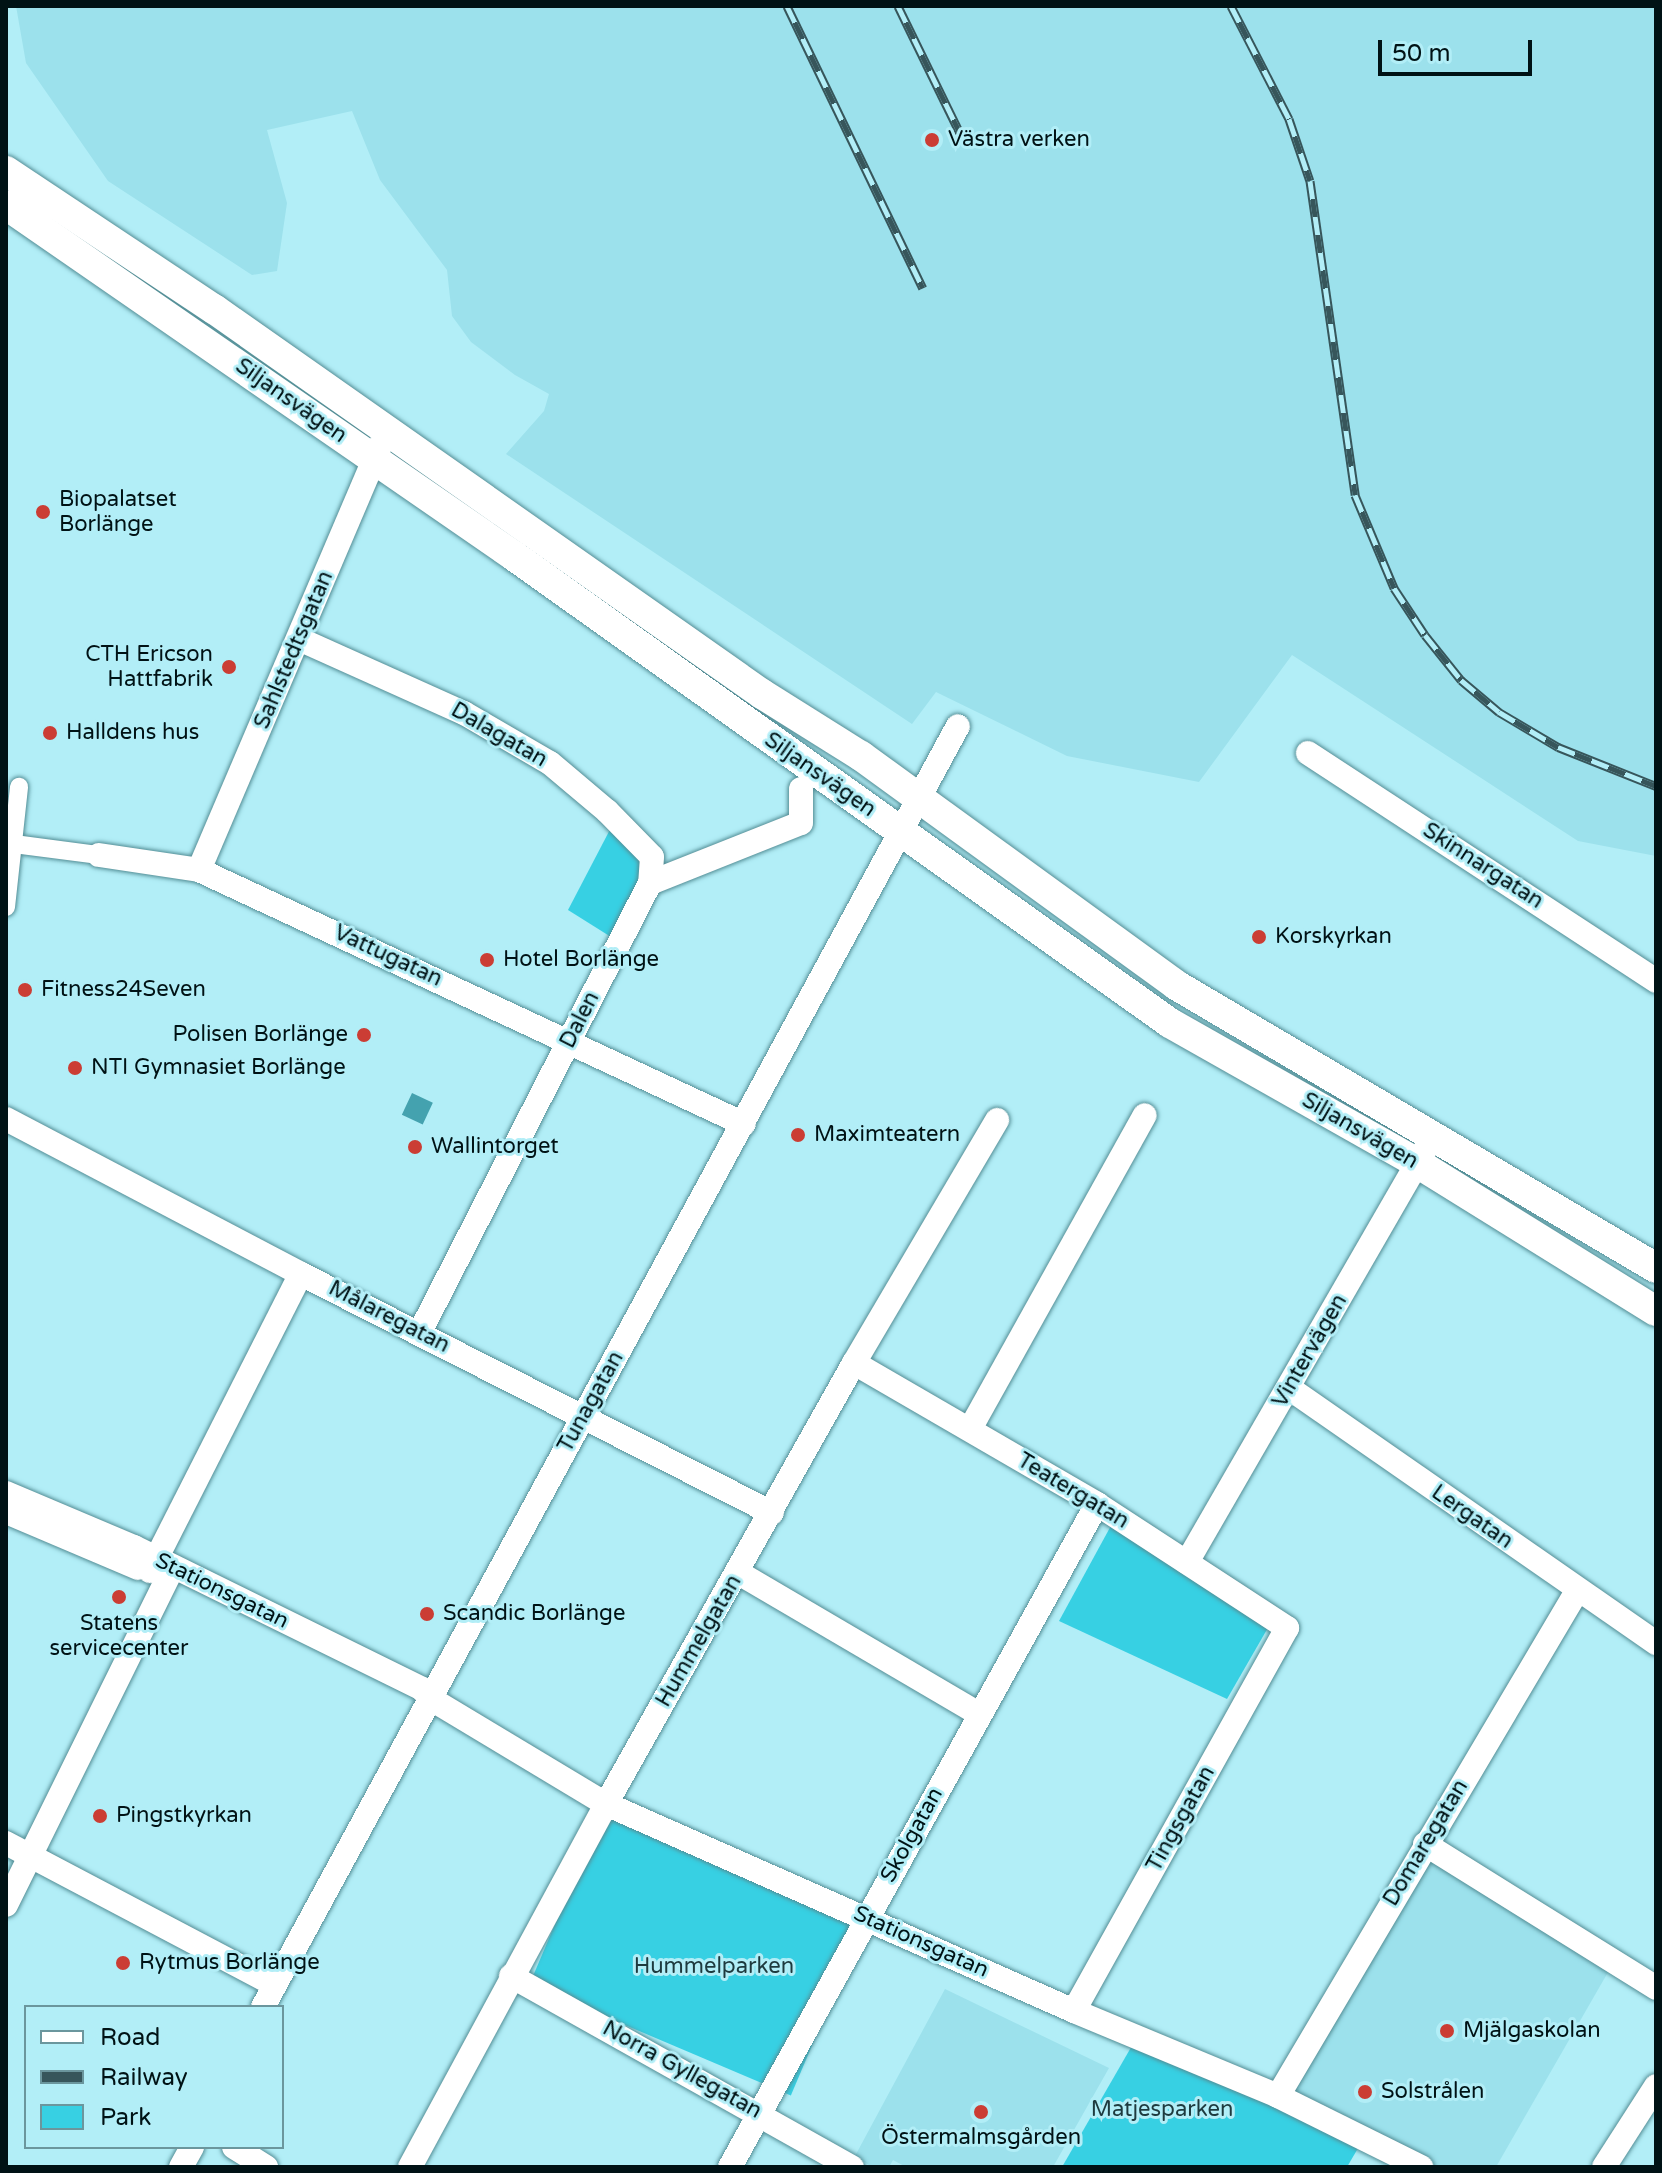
<!DOCTYPE html>
<html>
<head>
<meta charset="utf-8">
<style>
  body { margin:0 }
  #map { position:relative; width:1662px; height:2173px; overflow:hidden; background:#b2eef7; font-family:"Varela Round",sans-serif }
  div>[style] { position:absolute }
  .built>* { inset:0; background:#9ce1ec }
  .green>* { inset:0; background:#37d0e3; transform-origin:0 0 }
  .water>* { inset:0; background:#44a2af; transform-origin:0 0 }
  .roads { filter:drop-shadow(0 0 2px #538d95) drop-shadow(0 0 2px #538d95) }
  .pedestrian>* { height:18px; margin:-9px; padding:0 9px; transform-origin:9px; border-radius:9px; background:#fff }
  .minor>* { height:24px; margin:-12px; padding:0 12px; transform-origin:12px; border-radius:12px; background:#fff }
  .tertiary>* { height:30px; margin:-15px; padding:0 15px; transform-origin:15px; border-radius:15px; background:#fff }
  .rail>* { height:9px; margin-top:-4.5px; transform-origin:0; background:repeating-linear-gradient(90deg,#b2eef7 0 18px,#37565b 0 36px); box-sizing:border-box; border-block:2px solid #37565b }
  .dots>* { width:22px; height:22px; translate:-50% -50%; box-sizing:border-box; border:4px solid #b2eef7; border-radius:50% }
  span { translate:-50% -50%; white-space:nowrap; text-align:center; line-height:1.15; -webkit-text-stroke:6px #b2eef7; paint-order:stroke }
  .poi-label { font-size:22px; color:#001215 }
  .left { translate:0 -50%; text-align:left }
  .right { translate:-100% -50%; text-align:right }
  .street-label { font-size:22px; color:#001215 }
  .park-label { font-size:22px; color:#1d3a3e }
  .frame { position:absolute; inset:0; border:8px solid #001215; pointer-events:none }
  .legend { position:absolute; left:24px; top:2005px; width:260px; height:144px; box-sizing:border-box; background:#b2eef7; border:2px solid #6b969d; margin:0; padding:10px 14px; list-style:none; font-size:24px; color:#001215 }
  .legend li { display:flex; align-items:center; gap:16px; height:40px }
  .legend b { width:40px; border:2px solid #6b969d }
  .scale { position:absolute; left:1378px; top:40px; width:154px; height:36px; box-sizing:border-box; border:4px solid #001215; border-top:0; padding-left:10px; font-size:24px; line-height:28px; white-space:nowrap; color:#001215; -webkit-text-stroke:6px #b2eef7; paint-order:stroke }
</style>
</head>
<body>
<div id="map">
  <div class="built">
    <i style="clip-path:polygon(16px 6px,1656px 6px,1656px 856px,1578px 841px,1292px 655px,1199px 782px,1067px 756px,936px 692px,912px 724px,506px 454px,544px 411px,549px 394px,515px 375px,471px 342px,452px 316px,447px 270px,380px 180px,352px 111px,267px 130px,287px 203px,277px 271px,252px 275px,108px 181px,26px 63px)"></i>
    <i style="clip-path:polygon(1425px 1848px,1611px 1967px,1496px 2167px,1431px 2167px,1282px 2095px)"></i>
    <i style="clip-path:polygon(945px 1989px,1109px 2068px,1053px 2167px,906px 2167px,893px 2160px,889px 2167px,872px 2167px,855px 2156px)"></i>
  </div>
  <div class="green">
    <i style="clip-path:polygon(615px 820px,652px 857px,619px 942px,568px 910px)"></i>
    <i style="clip-path:polygon(1113px 1522px,1273px 1619px,1227px 1699px,1059px 1621px)"></i>
    <i style="left:606px;top:1804px;width:284px;height:196px;rotate:23deg"></i>
    <i style="clip-path:polygon(1137px 2037px,1364px 2138px,1347px 2167px,1062px 2167px)"></i>
  </div>
  <div class="water">
    <i style="left:412px;top:1093px;width:23px;height:24px;rotate:25deg"></i>
  </div>
  <div class="roads">
    <div class="pedestrian">
      <i style="left:14px;top:844px;width:86px;rotate:7.4deg"></i>
      <i style="left:6px;top:907px;width:121px;rotate:-83.8deg"></i>
    </div>
    <div class="minor">
      <i style="left:299px;top:639px;width:181px;rotate:24.2deg"></i>
      <i style="left:464px;top:713px;width:99px;rotate:30.2deg"></i>
      <i style="left:550px;top:763px;width:75px;rotate:40.1deg"></i>
      <i style="left:607px;top:811px;width:64px;rotate:45.6deg"></i>
      <i style="left:652px;top:857px;width:26px;rotate:94deg"></i>
      <i style="left:1308px;top:753px;width:416px;rotate:33.2deg"></i>
      <i style="left:99px;top:855px;width:101px;rotate:8.5deg"></i>
      <i style="left:199px;top:870px;width:601px;rotate:24.99deg"></i>
      <i style="left:199px;top:870px;width:462px;rotate:-66.9deg"></i>
      <i style="left:6px;top:1119px;width:333px;rotate:27.7deg"></i>
      <i style="left:301px;top:1274px;width:528px;rotate:26.9deg"></i>
      <i style="left:420px;top:1332px;width:504px;rotate:-62.88deg"></i>
      <i style="left:650px;top:883px;width:162px;rotate:-21.7deg"></i>
      <i style="left:801px;top:823px;width:34px;rotate:-90deg"></i>
      <i style="left:854px;top:1363px;width:281px;rotate:30.1deg"></i>
      <i style="left:1097px;top:1504px;width:227px;rotate:33.1deg"></i>
      <i style="left:1287px;top:1628px;width:438px;rotate:119.1deg"></i>
      <i style="left:1289px;top:1388px;width:447px;rotate:34.8deg"></i>
      <i style="left:970px;top:1429px;width:359px;rotate:-60.9deg"></i>
      <i style="left:6px;top:1493px;width:139px;rotate:22.9deg"></i>
      <i style="left:134px;top:1547px;width:321px;rotate:26.2deg"></i>
      <i style="left:422px;top:1689px;width:13px;rotate:48deg"></i>
      <i style="left:431px;top:1699px;width:204px;rotate:31deg"></i>
      <i style="left:606px;top:1804px;width:512px;rotate:23.86deg"></i>
      <i style="left:1074px;top:2011px;width:221px;rotate:22.6deg"></i>
      <i style="left:1278px;top:2096px;width:160px;rotate:26.4deg"></i>
      <i style="left:6px;top:1512px;width:143px;rotate:23deg"></i>
      <i style="left:1187px;top:1562px;width:488px;rotate:-60deg"></i>
      <i style="left:150px;top:1571px;width:333px;rotate:-63.1deg"></i>
      <i style="left:737px;top:1572px;width:281px;rotate:30.4deg"></i>
      <i style="left:6px;top:1843px;width:304px;rotate:27.8deg"></i>
      <i style="left:1425px;top:1844px;width:272px;rotate:31.9deg"></i>
      <i style="left:6px;top:1905px;width:377px;rotate:-63.7deg"></i>
      <i style="left:511px;top:1976px;width:391px;rotate:29.3deg"></i>
      <i style="left:263px;top:2007px;width:1457px;rotate:-61.52deg"></i>
      <i style="left:1278px;top:2096px;width:587px;rotate:-59.37deg"></i>
      <i style="left:234px;top:2147px;width:38px;rotate:32deg"></i>
      <i style="left:181px;top:2167px;width:23px;rotate:-61deg"></i>
      <i style="left:410px;top:2167px;width:413px;rotate:-61.6deg"></i>
      <i style="left:606px;top:1804px;width:506px;rotate:-60.65deg"></i>
      <i style="left:854px;top:1363px;width:282px;rotate:-59.5deg"></i>
      <i style="left:730px;top:2167px;width:758px;rotate:-61.03deg"></i>
      <i style="left:1604px;top:2167px;width:96px;rotate:-57.3deg"></i>
    </div>
    <div class="tertiary">
      <i style="left:6px;top:171px;width:250px;rotate:33.6deg"></i>
      <i style="left:214px;top:309px;width:670px;rotate:35.09deg"></i>
      <i style="left:762px;top:694px;width:117px;rotate:32.1deg"></i>
      <i style="left:861px;top:756px;width:389px;rotate:36deg"></i>
      <i style="left:1176px;top:985px;width:557px;rotate:30.52deg"></i>
      <i style="left:6px;top:205px;width:617px;rotate:34.64deg"></i>
      <i style="left:514px;top:556px;width:805px;rotate:35.45deg"></i>
      <i style="left:1170px;top:1023px;width:284px;rotate:29.5deg"></i>
      <i style="left:1417px;top:1163px;width:281px;rotate:31.8deg"></i>
    </div>
  </div>
  <div class="rail">
    <i style="left:787px;top:6px;width:313px;rotate:64.3deg"></i>
    <i style="left:898px;top:6px;width:144px;rotate:64deg"></i>
    <i style="left:1231px;top:6px;width:127px;rotate:62.8deg"></i>
    <i style="left:1289px;top:119px;width:65px;rotate:71.3deg"></i>
    <i style="left:1310px;top:181px;width:317px;rotate:81.8deg"></i>
    <i style="left:1355px;top:495px;width:101px;rotate:67.2deg"></i>
    <i style="left:1394px;top:588px;width:56px;rotate:56.6deg"></i>
    <i style="left:1425px;top:635px;width:58px;rotate:51.3deg"></i>
    <i style="left:1461px;top:680px;width:50px;rotate:40.1deg"></i>
    <i style="left:1499px;top:712px;width:69px;rotate:30.7deg"></i>
    <i style="left:1558px;top:747px;width:105px;rotate:21.7deg"></i>
  </div>
  <div class="dots">
    <i style="left:932px;top:140px;background:#cb3d34"></i>
    <i style="left:43px;top:512px;background:#cb3d34"></i>
    <i style="left:229px;top:667px;background:#cb3d34"></i>
    <i style="left:50px;top:733px;background:#cb3d34"></i>
    <i style="left:1259px;top:937px;background:#cb3d34"></i>
    <i style="left:487px;top:960px;background:#cb3d34"></i>
    <i style="left:25px;top:990px;background:#cb3d34"></i>
    <i style="left:364px;top:1035px;background:#cb3d34"></i>
    <i style="left:75px;top:1068px;background:#cb3d34"></i>
    <i style="left:798px;top:1135px;background:#cb3d34"></i>
    <i style="left:415px;top:1147px;background:#cb3d34"></i>
    <i style="left:119px;top:1597px;background:#cb3d34"></i>
    <i style="left:427px;top:1614px;background:#cb3d34"></i>
    <i style="left:100px;top:1816px;background:#cb3d34"></i>
    <i style="left:123px;top:1963px;background:#cb3d34"></i>
    <i style="left:1447px;top:2031px;background:#cb3d34"></i>
    <i style="left:1365px;top:2092px;background:#cb3d34"></i>
    <i style="left:981px;top:2112px;background:#cb3d34"></i>
  </div>
  <div class="poi-label">
    <span class="left" style="left:948px;top:140px">Västra verken</span>
    <span class="left" style="left:59px;top:512px">Biopalatset<br>Borlänge</span>
    <span class="right" style="left:213px;top:667px">CTH Ericson<br>Hattfabrik</span>
    <span class="left" style="left:66px;top:733px">Halldens hus</span>
    <span class="left" style="left:1275px;top:937px">Korskyrkan</span>
    <span class="left" style="left:503px;top:960px">Hotel Borlänge</span>
    <span class="left" style="left:41px;top:990px">Fitness24Seven</span>
    <span class="right" style="left:348px;top:1035px">Polisen Borlänge</span>
    <span class="left" style="left:91px;top:1068px">NTI Gymnasiet Borlänge</span>
    <span class="left" style="left:814px;top:1135px">Maximteatern</span>
    <span class="left" style="left:431px;top:1147px">Wallintorget</span>
    <span class="left" style="left:443px;top:1614px">Scandic Borlänge</span>
    <span style="left:119px;top:1636px">Statens<br>servicecenter</span>
    <span class="left" style="left:116px;top:1816px">Pingstkyrkan</span>
    <span class="left" style="left:139px;top:1963px">Rytmus Borlänge</span>
    <span class="left" style="left:1463px;top:2031px">Mjälgaskolan</span>
    <span class="left" style="left:1381px;top:2092px">Solstrålen</span>
    <span style="left:981px;top:2138px">Östermalmsgården</span>
  </div>
  <div class="street-label">
    <span style="left:291px;top:401px;rotate:35deg">Siljansvägen</span>
    <span style="left:294px;top:650px;rotate:-67deg">Sahlstedtsgatan</span>
    <span style="left:499px;top:735px;rotate:30deg">Dalagatan</span>
    <span style="left:820px;top:775px;rotate:35deg">Siljansvägen</span>
    <span style="left:1483px;top:866px;rotate:33deg">Skinnargatan</span>
    <span style="left:388px;top:956px;rotate:25deg">Vattugatan</span>
    <span style="left:580px;top:1020px;rotate:-63deg">Dalen</span>
    <span style="left:1360px;top:1131px;rotate:30deg">Siljansvägen</span>
    <span style="left:389px;top:1317px;rotate:27deg">Målaregatan</span>
    <span style="left:1310px;top:1351px;rotate:-60deg">Vintervägen</span>
    <span style="left:591px;top:1402px;rotate:-61deg">Tunagatan</span>
    <span style="left:1073px;top:1491px;rotate:31deg">Teatergatan</span>
    <span style="left:1472px;top:1517px;rotate:35deg">Lergatan</span>
    <span style="left:222px;top:1591px;rotate:26deg">Stationsgatan</span>
    <span style="left:699px;top:1641px;rotate:-60deg">Hummelgatan</span>
    <span style="left:1181px;top:1819px;rotate:-61deg">Tingsgatan</span>
    <span style="left:912px;top:1835px;rotate:-61deg">Skolgatan</span>
    <span style="left:1426px;top:1843px;rotate:-59deg">Domaregatan</span>
    <span style="left:921px;top:1942px;rotate:24deg">Stationsgatan</span>
    <span style="left:682px;top:2070px;rotate:29deg">Norra Gyllegatan</span>
  </div>
  <div class="park-label">
    <span style="left:714px;top:1967px">Hummelparken</span>
    <span style="left:1162px;top:2110px">Matjesparken</span>
  </div>
  <div class="frame"></div>
  <ul class="legend">
  <li><b style="height:10px;background:#fff"></b>Road</li>
  <li><b style="height:10px;background:#37565b"></b>Railway</li>
  <li><b style="height:22px;background:#37d0e3"></b>Park</li>
  </ul>
  <div class="scale">50 m</div>
</div>
</body>
</html>
